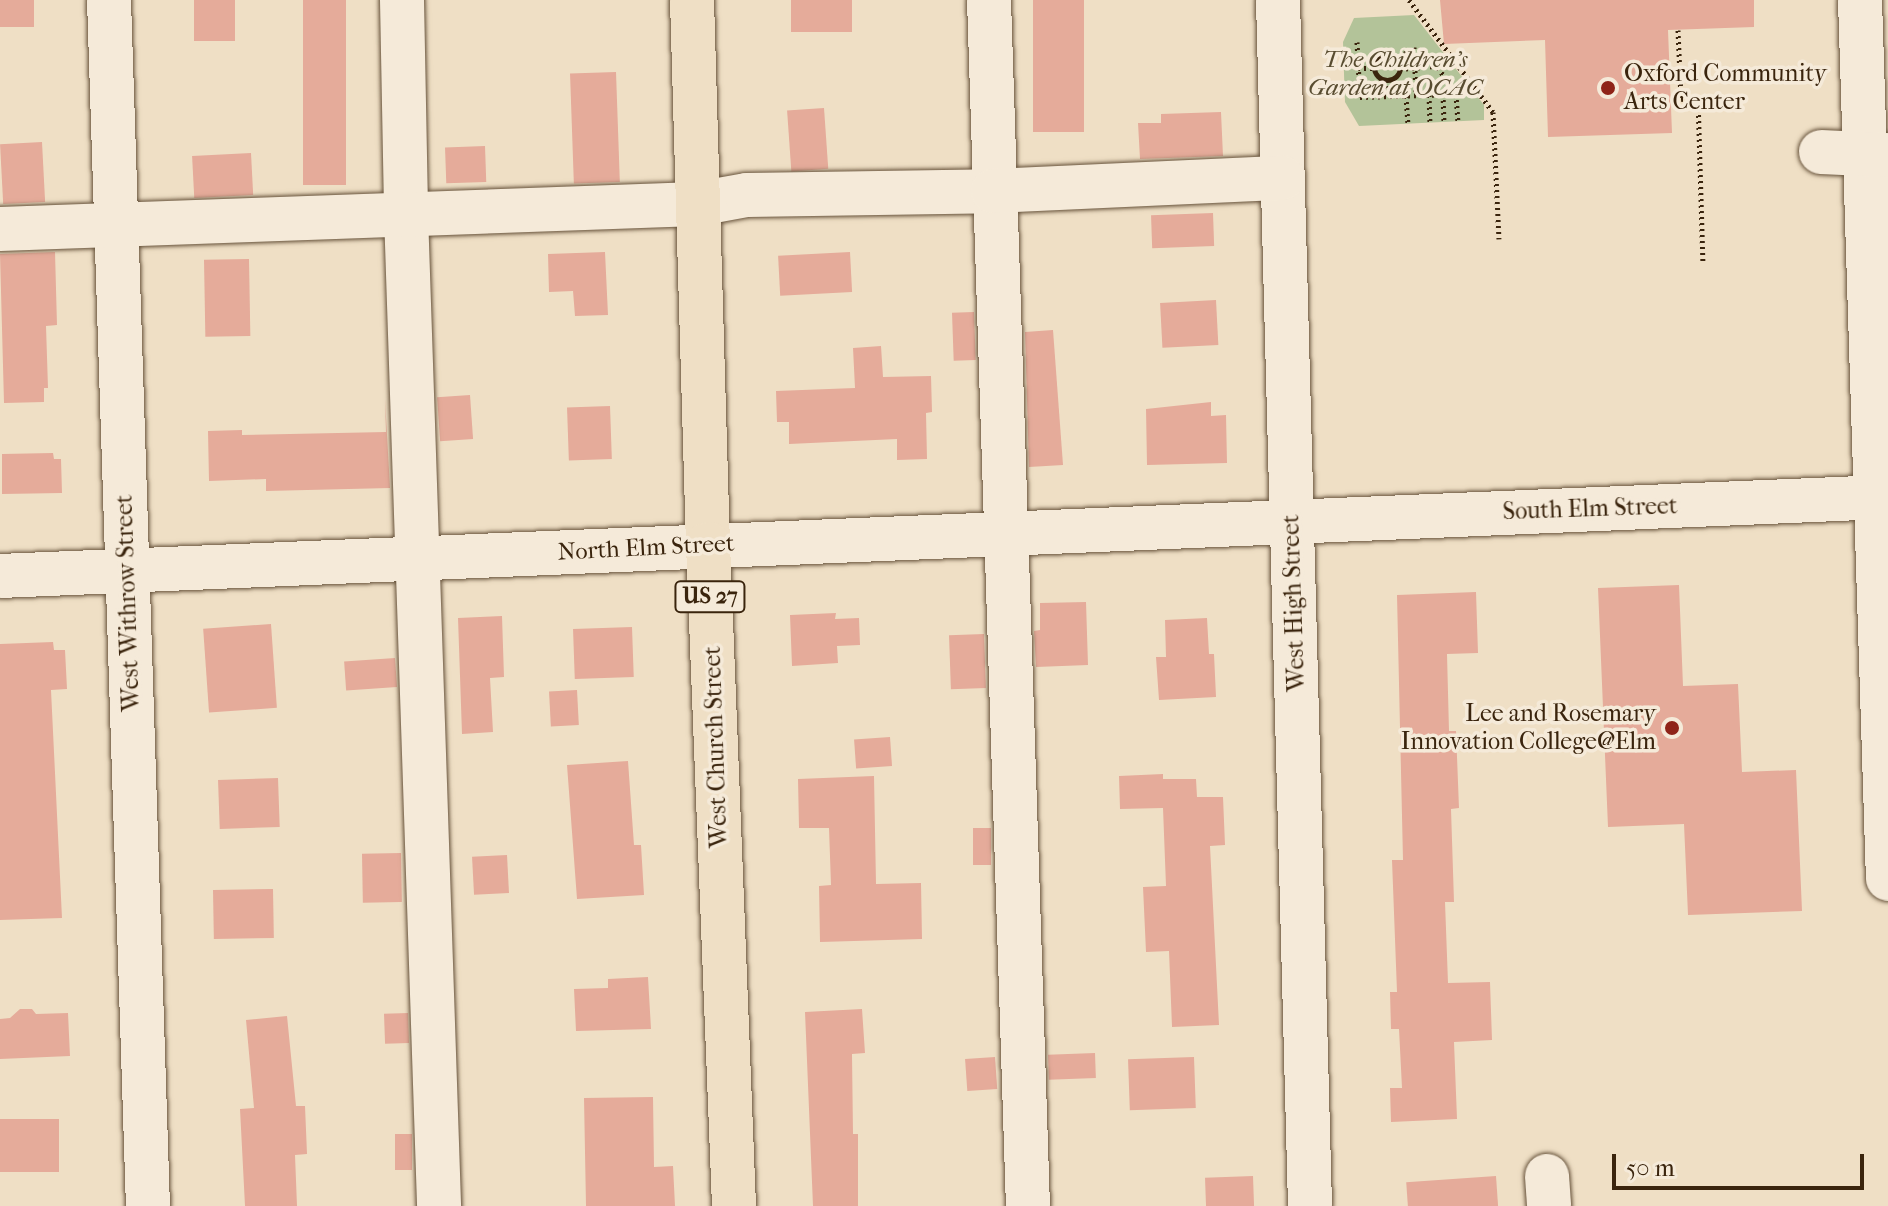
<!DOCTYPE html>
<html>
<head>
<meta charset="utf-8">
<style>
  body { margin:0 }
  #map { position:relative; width:1888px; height:1206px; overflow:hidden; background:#efdfc5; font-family:"IM FELL French Canon",serif }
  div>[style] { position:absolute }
  .green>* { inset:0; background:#b3c399 }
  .building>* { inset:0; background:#e5ab9a; transform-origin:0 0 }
  .path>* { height:5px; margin-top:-2.5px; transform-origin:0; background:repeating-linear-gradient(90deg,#3a240d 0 2px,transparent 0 6px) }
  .path>.ring { margin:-2.5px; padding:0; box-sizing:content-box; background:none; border:5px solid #3a240d; border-radius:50% }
  .roads { filter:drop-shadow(0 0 2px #67533b) drop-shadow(0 0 2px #67533b) }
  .minor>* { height:44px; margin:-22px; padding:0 22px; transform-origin:22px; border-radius:22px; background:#f5ead9 }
  .highway>* { height:44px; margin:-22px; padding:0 22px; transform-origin:22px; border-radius:22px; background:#efdfc5 }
  .dots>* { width:22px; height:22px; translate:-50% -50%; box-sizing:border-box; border:4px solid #f5ead9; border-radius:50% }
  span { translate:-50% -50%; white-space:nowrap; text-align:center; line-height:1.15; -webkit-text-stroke:7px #f5ead9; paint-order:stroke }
  .shield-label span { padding:2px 6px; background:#f5ead9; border:2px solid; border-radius:6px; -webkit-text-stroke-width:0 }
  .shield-label { font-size:22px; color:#3a240d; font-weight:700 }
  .park-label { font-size:24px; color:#584c30; font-style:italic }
  .poi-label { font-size:24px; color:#3a240d }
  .left { translate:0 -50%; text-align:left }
  .right { translate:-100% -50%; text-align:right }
  .street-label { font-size:24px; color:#3a240d }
  .scale { position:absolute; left:1612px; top:1154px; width:252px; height:36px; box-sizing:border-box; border:4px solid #3a240d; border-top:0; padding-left:10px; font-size:24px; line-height:28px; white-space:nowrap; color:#3a240d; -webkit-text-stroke:6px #f5ead9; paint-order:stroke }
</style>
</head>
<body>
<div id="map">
  <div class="green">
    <i style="clip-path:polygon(1414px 15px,1484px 105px,1484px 120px,1359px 126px,1345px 102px,1344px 74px,1343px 42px,1354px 18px)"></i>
  </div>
  <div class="building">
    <i style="left:0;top:0;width:34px;height:27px"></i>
    <i style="left:194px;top:0;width:41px;height:41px"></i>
    <i style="left:303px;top:0;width:43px;height:185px"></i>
    <i style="left:791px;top:0;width:61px;height:32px"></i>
    <i style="left:1033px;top:0;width:51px;height:132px"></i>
    <i style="clip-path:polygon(1440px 0,1754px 0,1754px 27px,1668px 30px,1672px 133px,1548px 137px,1545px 40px,1444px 44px)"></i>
    <i style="left:616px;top:72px;width:110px;height:46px;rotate:88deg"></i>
    <i style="left:824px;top:108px;width:61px;height:37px;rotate:86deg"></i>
    <i style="clip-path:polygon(1221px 112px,1223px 156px,1140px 159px,1138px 123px,1161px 123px,1161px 114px)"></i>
    <i style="left:42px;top:142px;width:60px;height:42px;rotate:87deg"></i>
    <i style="left:485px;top:146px;width:36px;height:40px;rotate:88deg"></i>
    <i style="left:251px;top:153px;width:42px;height:59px;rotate:87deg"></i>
    <i style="left:1213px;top:213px;width:33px;height:62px;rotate:88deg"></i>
    <i style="clip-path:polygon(55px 252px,57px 325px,46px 326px,48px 388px,44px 388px,44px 402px,4px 403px,0 254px)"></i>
    <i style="clip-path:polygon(605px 252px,608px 315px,575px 316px,573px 291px,549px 292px,548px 254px)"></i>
    <i style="left:850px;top:252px;width:40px;height:72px;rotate:87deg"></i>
    <i style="left:249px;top:259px;width:77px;height:45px;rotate:89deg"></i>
    <i style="left:1216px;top:300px;width:45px;height:56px;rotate:87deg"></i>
    <i style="left:974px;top:312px;width:48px;height:22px;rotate:88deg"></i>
    <i style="clip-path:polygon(1053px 330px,1063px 465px,1029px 467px,1025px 332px)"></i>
    <i style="clip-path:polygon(881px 346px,883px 377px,931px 376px,932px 412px,926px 413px,927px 459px,897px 460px,897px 439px,789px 444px,789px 422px,777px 422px,776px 391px,855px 388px,853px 348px)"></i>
    <i style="left:470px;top:395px;width:44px;height:33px;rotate:86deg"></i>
    <i style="clip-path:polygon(385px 399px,390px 488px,266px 491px,266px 479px,209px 481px,208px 431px,242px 430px,242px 435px,386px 432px)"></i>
    <i style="clip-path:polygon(1211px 402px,1211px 416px,1226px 415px,1227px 463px,1147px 465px,1146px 409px)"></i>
    <i style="left:610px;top:406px;width:53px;height:43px;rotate:88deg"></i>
    <i style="clip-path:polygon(53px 453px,54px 459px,61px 459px,62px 493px,2px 494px,2px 454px)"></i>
    <i style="clip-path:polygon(1679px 585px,1683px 686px,1738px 684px,1742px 772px,1796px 770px,1802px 911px,1688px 915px,1684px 824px,1608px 827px,1598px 588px)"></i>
    <i style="clip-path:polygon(1476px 592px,1478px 653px,1447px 654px,1449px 731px,1456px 731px,1459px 808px,1451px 809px,1454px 902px,1445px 902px,1448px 983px,1490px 982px,1492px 1040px,1454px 1042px,1457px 1119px,1391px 1122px,1390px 1088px,1402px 1088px,1399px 1029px,1391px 1029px,1390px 992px,1397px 992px,1392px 860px,1403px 860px,1397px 595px)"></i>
    <i style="clip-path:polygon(1086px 602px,1088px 665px,1036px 667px,1034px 631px,1040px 630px,1040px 603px)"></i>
    <i style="clip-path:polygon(836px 613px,835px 619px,859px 618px,860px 645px,837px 646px,838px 663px,792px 666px,790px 615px)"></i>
    <i style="clip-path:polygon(502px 616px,504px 677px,490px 678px,493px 732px,462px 734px,458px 618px)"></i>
    <i style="clip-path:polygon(1207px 618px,1209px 654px,1214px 654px,1216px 697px,1159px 700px,1156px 657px,1166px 657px,1165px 620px)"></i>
    <i style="left:271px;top:624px;width:84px;height:68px;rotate:86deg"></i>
    <i style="left:632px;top:627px;width:50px;height:59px;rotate:88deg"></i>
    <i style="left:984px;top:634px;width:54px;height:35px;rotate:88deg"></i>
    <i style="clip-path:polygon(53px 642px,54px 650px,65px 650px,67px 689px,51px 690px,62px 918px,0 920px,0 644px)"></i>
    <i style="left:395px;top:658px;width:29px;height:51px;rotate:86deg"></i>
    <i style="left:577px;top:690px;width:35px;height:28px;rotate:87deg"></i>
    <i style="left:890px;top:737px;width:29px;height:36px;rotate:86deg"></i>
    <i style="clip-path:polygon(628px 761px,634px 845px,641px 845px,644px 895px,577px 899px,567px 765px)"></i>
    <i style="clip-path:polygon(1163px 774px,1163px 779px,1196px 779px,1197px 797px,1223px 797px,1225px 845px,1210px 846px,1219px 1025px,1172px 1027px,1169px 951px,1146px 952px,1143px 887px,1166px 886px,1163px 808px,1120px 809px,1119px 776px)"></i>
    <i style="clip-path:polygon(874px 776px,876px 884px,921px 883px,922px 939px,820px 942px,819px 886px,831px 885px,829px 828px,799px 828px,798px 779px)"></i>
    <i style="left:278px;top:778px;width:49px;height:60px;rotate:88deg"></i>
    <i style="left:973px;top:828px;width:18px;height:37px"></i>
    <i style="left:401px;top:853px;width:49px;height:39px;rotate:89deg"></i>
    <i style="left:507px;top:855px;width:38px;height:35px;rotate:87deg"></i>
    <i style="left:273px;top:889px;width:49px;height:60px;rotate:89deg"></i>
    <i style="clip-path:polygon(648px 977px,651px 1029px,576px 1031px,574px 989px,608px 988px,608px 979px)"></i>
    <i style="clip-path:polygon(20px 1009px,32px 1009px,36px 1014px,68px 1013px,70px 1056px,0 1059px,0 1019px,10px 1018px)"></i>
    <i style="clip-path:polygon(862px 1009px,865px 1053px,852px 1054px,853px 1134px,858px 1134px,858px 1206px,813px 1206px,805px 1012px)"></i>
    <i style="left:408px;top:1013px;width:30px;height:24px;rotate:88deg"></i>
    <i style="clip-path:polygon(287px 1016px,296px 1106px,305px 1106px,307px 1154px,295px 1155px,297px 1206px,245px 1206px,240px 1109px,254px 1108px,246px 1020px)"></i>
    <i style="left:1095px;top:1053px;width:25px;height:47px;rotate:88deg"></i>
    <i style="left:995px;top:1057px;width:32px;height:30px;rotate:86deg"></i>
    <i style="left:1194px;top:1057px;width:51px;height:66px;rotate:88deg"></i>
    <i style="clip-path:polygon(653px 1097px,654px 1167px,673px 1166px,675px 1206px,586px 1206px,584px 1098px)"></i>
    <i style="left:0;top:1119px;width:59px;height:53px"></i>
    <i style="left:395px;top:1134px;width:17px;height:36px"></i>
    <i style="left:1253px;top:1176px;width:30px;height:48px;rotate:88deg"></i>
    <i style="left:1496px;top:1176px;width:30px;height:90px;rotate:86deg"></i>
  </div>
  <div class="path">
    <i style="left:1409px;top:0;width:140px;rotate:53.1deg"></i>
    <i style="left:1493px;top:112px;width:127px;rotate:87.3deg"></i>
    <i style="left:1678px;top:30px;width:69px;rotate:87.5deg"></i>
    <i style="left:1681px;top:99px;width:17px;rotate:-7deg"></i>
    <i style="left:1698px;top:97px;width:167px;rotate:88.3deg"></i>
    <i style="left:1357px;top:42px;width:55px;rotate:86.9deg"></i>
    <i style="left:1360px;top:97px;width:96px;rotate:-1.8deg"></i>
    <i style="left:1456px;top:94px;width:34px;rotate:-124deg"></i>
    <i style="left:1437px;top:66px;width:18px;rotate:-38deg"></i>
    <i style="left:1414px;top:47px;width:48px;rotate:87.6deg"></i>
    <i class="ring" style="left:1374px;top:54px;width:21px;height:21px"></i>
    <i style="left:1358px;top:68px;width:16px"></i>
    <i style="left:1400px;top:69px;width:37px;rotate:-5deg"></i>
    <i style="left:1386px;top:80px;width:16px;rotate:86deg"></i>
    <i style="left:1443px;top:94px;width:28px;rotate:88deg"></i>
    <i style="left:1456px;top:94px;width:28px;rotate:86deg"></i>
    <i style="left:1429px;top:95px;width:28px;rotate:88deg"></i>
    <i style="left:1406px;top:96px;width:28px;rotate:86deg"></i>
  </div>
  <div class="roads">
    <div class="minor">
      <i style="left:109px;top:0;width:1207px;rotate:88.15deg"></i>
      <i style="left:402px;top:0;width:214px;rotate:88.9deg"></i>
      <i style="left:406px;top:214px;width:993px;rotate:88.09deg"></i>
      <i style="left:989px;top:0;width:1207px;rotate:88.15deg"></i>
      <i style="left:1278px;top:0;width:1206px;rotate:88.48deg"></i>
      <i style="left:1860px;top:0;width:879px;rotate:88.18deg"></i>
      <i style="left:1821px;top:152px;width:67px;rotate:2.6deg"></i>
      <i style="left:0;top:229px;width:697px;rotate:-2.05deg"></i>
      <i style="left:697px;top:204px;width:51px;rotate:-10.2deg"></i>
      <i style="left:747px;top:195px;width:246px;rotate:-0.9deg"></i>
      <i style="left:993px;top:191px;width:290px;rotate:-2.6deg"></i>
      <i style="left:0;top:576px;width:1890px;rotate:-2.4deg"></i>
      <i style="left:1547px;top:1176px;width:30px;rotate:86deg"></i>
    </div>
    <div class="highway">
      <i style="left:692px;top:0;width:544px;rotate:88.32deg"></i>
      <i style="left:708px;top:544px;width:663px;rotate:87.75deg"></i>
    </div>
  </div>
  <div class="dots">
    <i style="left:1608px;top:88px;background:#8f2418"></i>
    <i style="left:1672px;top:728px;background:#8f2418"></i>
  </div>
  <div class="shield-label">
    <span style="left:710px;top:597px">US 27</span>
  </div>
  <div class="park-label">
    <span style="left:1395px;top:74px">The Children’s<br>Garden at OCAC</span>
  </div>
  <div class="poi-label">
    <span class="left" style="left:1624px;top:88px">Oxford Community<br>Arts Center</span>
    <span class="right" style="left:1656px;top:728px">Lee and Rosemary<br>Innovation College@Elm</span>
  </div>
  <div class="street-label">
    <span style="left:1590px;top:509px;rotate:-2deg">South Elm Street</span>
    <span style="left:646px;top:548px;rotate:-3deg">North Elm Street</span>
    <span style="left:128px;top:603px;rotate:-92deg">West Withrow Street</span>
    <span style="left:1294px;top:603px;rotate:-92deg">West High Street</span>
    <span style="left:716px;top:747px;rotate:-92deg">West Church Street</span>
  </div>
  <div class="scale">50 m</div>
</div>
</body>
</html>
